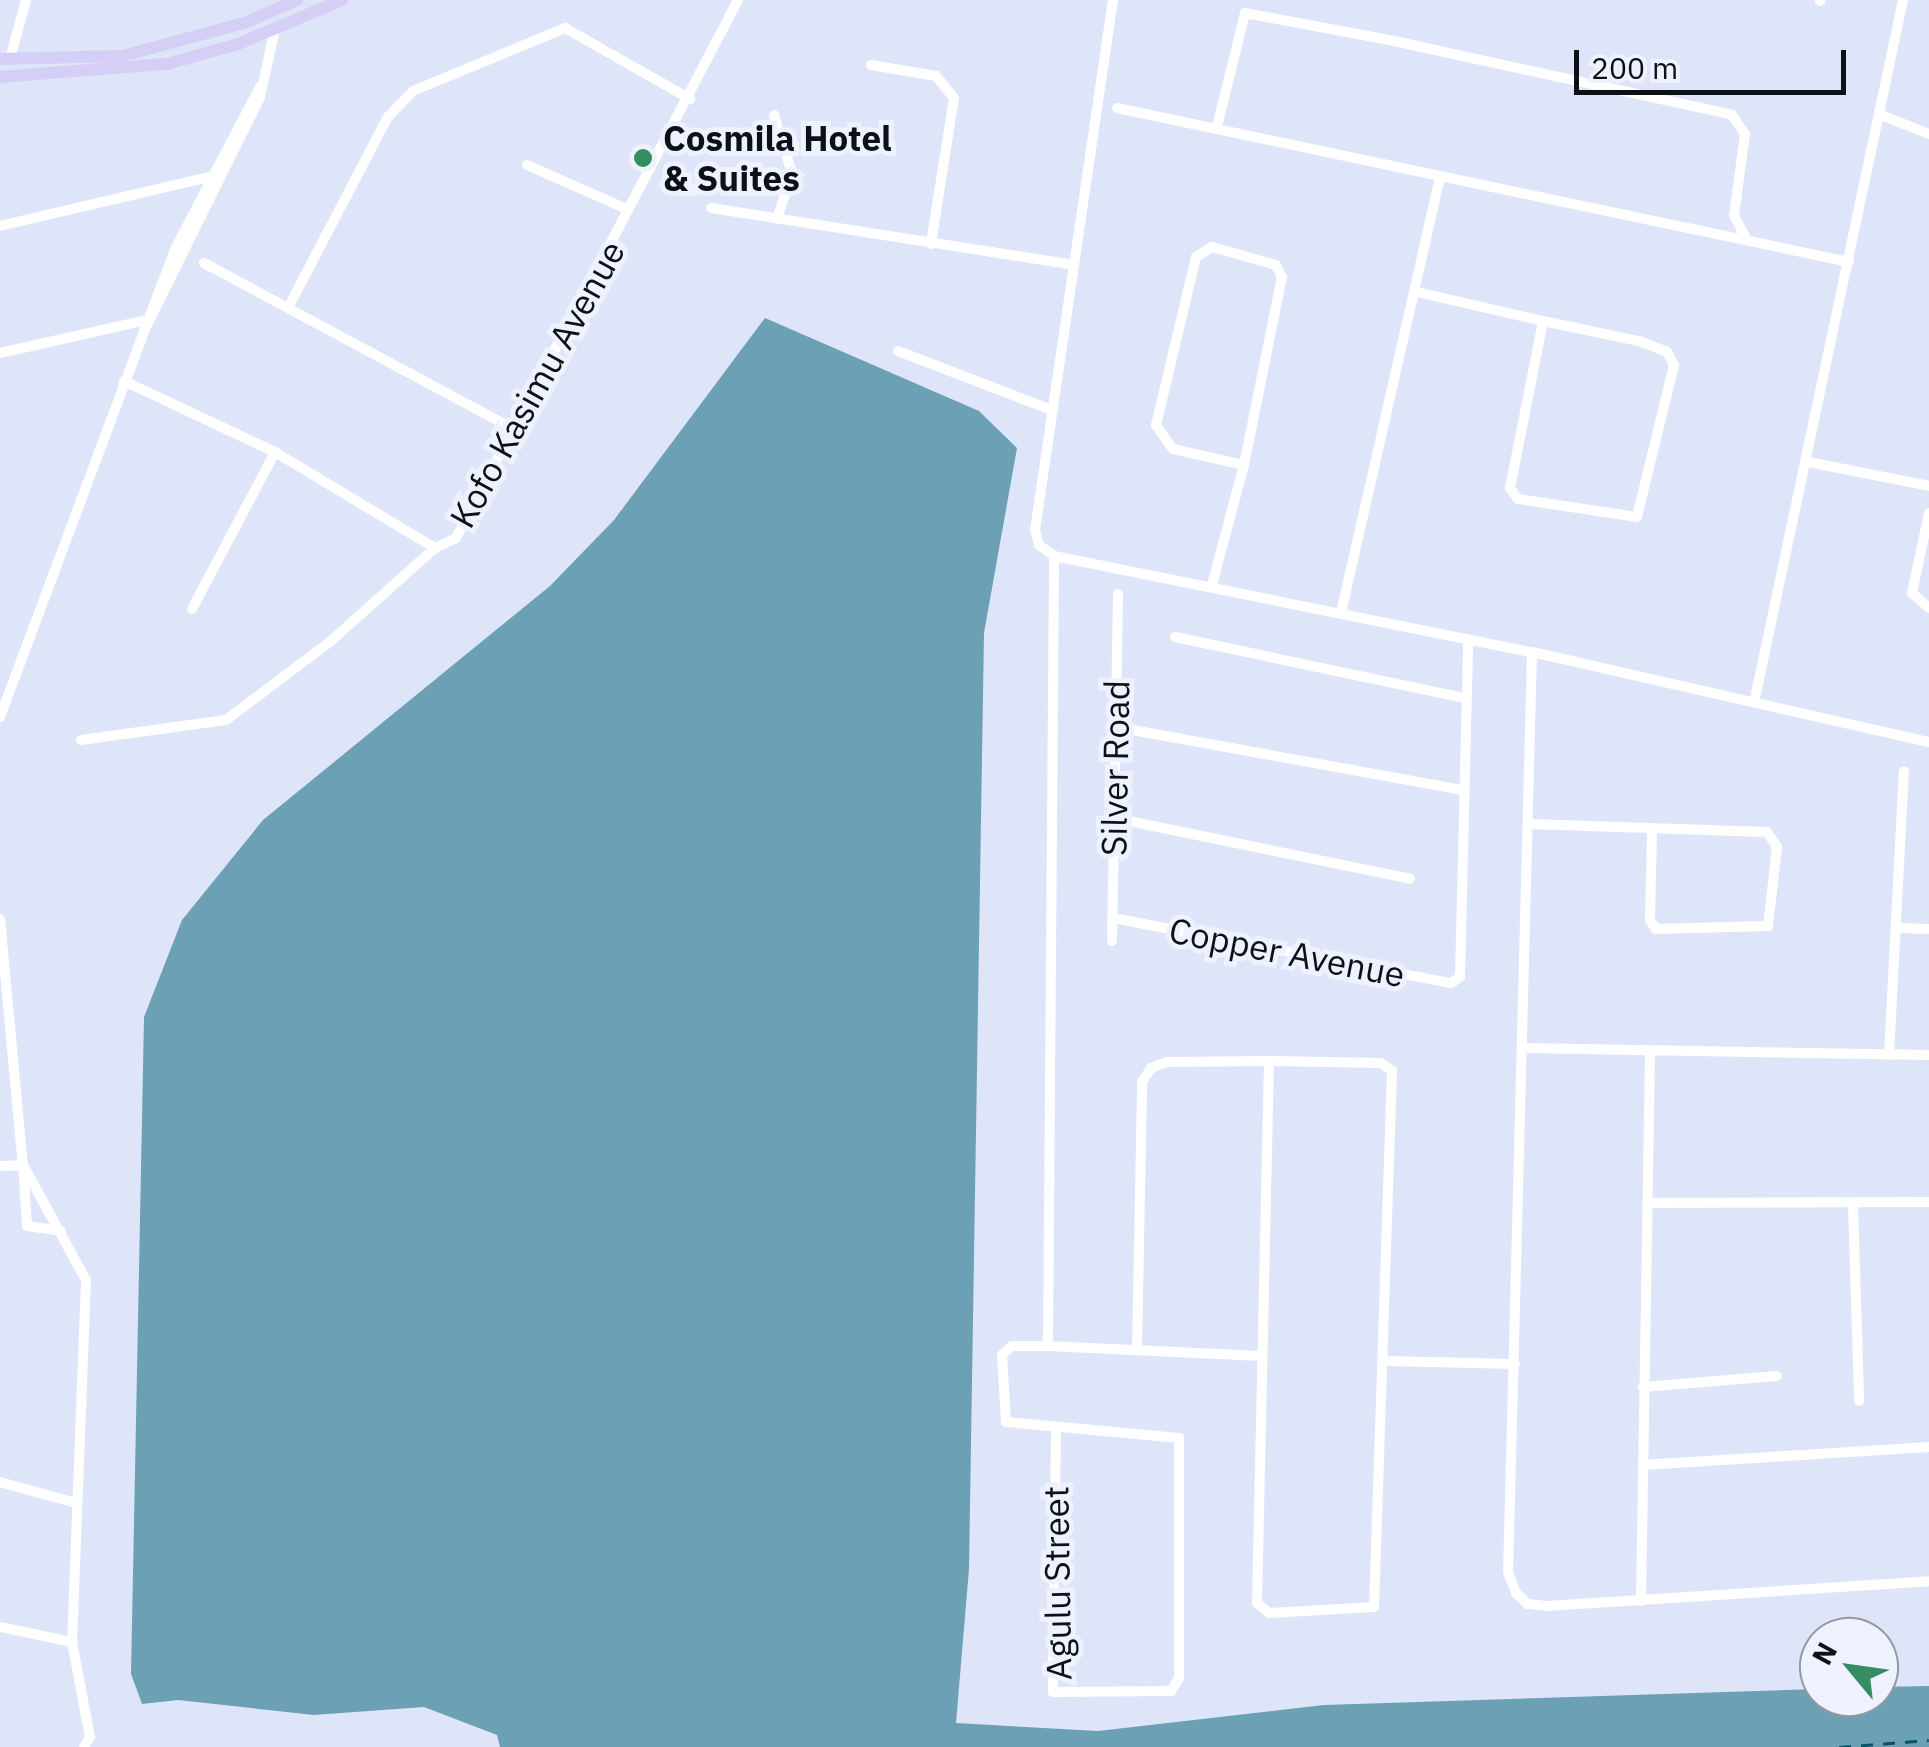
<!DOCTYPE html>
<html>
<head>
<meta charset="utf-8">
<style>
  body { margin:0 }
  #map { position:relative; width:1929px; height:1747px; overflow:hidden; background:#dee5f9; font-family:"IBM Plex Sans",sans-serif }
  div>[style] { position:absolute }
  .water>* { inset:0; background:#6ca0b5 }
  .ferry>* { height:2.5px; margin-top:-1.25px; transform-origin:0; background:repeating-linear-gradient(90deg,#095369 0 12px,transparent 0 22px) }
  .minor>* { height:10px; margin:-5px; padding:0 5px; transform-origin:5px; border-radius:5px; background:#fff }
  .major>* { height:12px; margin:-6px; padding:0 6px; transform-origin:6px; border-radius:6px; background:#d5cff5 }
  .dots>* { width:28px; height:28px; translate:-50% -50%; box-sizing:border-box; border:5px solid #eef2ff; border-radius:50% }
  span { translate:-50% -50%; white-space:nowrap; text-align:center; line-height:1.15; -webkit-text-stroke:10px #eef2ff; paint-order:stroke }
  .poi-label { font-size:35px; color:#0e1017; font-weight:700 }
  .left { translate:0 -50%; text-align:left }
  .street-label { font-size:35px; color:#0e1017 }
  .north { position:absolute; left:1799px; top:1617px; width:100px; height:100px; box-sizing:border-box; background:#eef2ff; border:2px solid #9498a2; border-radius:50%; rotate:299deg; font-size:28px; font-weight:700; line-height:40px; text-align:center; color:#0e1017 }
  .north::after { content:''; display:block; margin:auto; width:35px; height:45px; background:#358d62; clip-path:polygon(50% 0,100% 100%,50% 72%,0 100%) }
  .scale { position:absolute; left:1574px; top:50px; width:272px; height:45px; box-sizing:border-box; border:5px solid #0e1017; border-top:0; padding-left:12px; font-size:30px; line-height:35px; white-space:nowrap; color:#0e1017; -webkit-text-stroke:8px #eef2ff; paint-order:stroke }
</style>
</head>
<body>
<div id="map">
  <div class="water">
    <i style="clip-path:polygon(765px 318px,979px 411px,1017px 448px,984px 633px,969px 1569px,956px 1723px,1098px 1731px,1324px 1705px,1819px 1689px,1819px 1697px,1879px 1697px,1879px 1687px,1929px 1686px,1929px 1747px,500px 1747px,497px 1735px,424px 1707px,314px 1715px,178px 1700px,142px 1704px,131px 1674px,144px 1017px,182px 920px,263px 820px,550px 586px,614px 520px)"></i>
  </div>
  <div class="ferry">
    <i style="left:1839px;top:1747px;width:90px;rotate:-4.4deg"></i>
  </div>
  <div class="minor">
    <i style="left:1113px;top:0;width:536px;rotate:98.37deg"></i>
    <i style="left:1035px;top:530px;width:16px;rotate:75deg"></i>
    <i style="left:1039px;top:545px;width:19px;rotate:36deg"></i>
    <i style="left:1054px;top:556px;width:488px;rotate:11.4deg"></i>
    <i style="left:1532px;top:652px;width:407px;rotate:12.8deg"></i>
    <i style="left:1820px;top:1px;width:1px;rotate:-45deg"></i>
    <i style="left:10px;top:59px;width:61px;rotate:-74.8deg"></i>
    <i style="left:871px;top:65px;width:66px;rotate:9.6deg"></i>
    <i style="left:936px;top:76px;width:28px;rotate:51deg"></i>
    <i style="left:954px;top:98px;width:148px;rotate:99deg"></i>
    <i style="left:1117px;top:108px;width:748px;rotate:11.88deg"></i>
    <i style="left:774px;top:115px;width:61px;rotate:72.8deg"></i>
    <i style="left:792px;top:173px;width:48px;rotate:108.1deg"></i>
    <i style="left:1881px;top:115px;width:52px;rotate:21.6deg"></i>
    <i style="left:1217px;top:127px;width:117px;rotate:-76.2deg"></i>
    <i style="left:1245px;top:13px;width:152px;rotate:10.6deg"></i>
    <i style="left:1394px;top:41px;width:346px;rotate:12.3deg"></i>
    <i style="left:1732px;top:115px;width:23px;rotate:56deg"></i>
    <i style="left:1745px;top:134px;width:82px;rotate:97.7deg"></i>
    <i style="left:1734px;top:215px;width:28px;rotate:63deg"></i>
    <i style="left:527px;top:165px;width:111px;rotate:23.8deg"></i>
    <i style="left:711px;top:208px;width:367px;rotate:8.9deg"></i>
    <i style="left:0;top:226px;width:223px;rotate:-13.2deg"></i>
    <i style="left:204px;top:263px;width:353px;rotate:28.2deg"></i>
    <i style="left:1417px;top:292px;width:129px;rotate:13deg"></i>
    <i style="left:289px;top:306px;width:213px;rotate:-62.4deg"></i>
    <i style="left:388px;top:117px;width:36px;rotate:-46deg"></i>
    <i style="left:413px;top:91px;width:165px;rotate:-22.5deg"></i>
    <i style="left:565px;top:28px;width:144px;rotate:29.6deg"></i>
    <i style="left:1543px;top:321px;width:98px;rotate:11.8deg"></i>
    <i style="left:1639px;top:341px;width:30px;rotate:21deg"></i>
    <i style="left:1667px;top:352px;width:15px;rotate:62deg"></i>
    <i style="left:1674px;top:365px;width:156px;rotate:103.7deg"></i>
    <i style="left:1637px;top:517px;width:120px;rotate:-171.4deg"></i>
    <i style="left:1518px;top:499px;width:14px;rotate:-126deg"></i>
    <i style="left:1510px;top:488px;width:170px;rotate:-78.8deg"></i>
    <i style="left:144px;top:331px;width:90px;rotate:-69.1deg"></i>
    <i style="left:176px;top:247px;width:181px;rotate:-62.3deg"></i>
    <i style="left:898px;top:351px;width:165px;rotate:21deg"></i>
    <i style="left:0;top:353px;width:150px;rotate:-12.7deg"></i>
    <i style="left:124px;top:381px;width:167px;rotate:25.2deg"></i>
    <i style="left:275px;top:452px;width:187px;rotate:31deg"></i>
    <i style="left:1808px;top:462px;width:123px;rotate:11.2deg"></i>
    <i style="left:1929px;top:513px;width:82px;rotate:102deg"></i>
    <i style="left:1912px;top:593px;width:23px;rotate:41deg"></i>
    <i style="left:1212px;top:585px;width:124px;rotate:-75.1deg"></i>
    <i style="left:1244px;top:465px;width:192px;rotate:-78.6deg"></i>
    <i style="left:1282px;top:277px;width:13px;rotate:-117deg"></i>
    <i style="left:1276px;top:265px;width:66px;rotate:-164.3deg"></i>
    <i style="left:1212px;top:247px;width:19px;rotate:148deg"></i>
    <i style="left:1196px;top:257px;width:173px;rotate:103.4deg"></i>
    <i style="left:1156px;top:425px;width:29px;rotate:55deg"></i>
    <i style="left:1173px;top:449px;width:73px;rotate:12.7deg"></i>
    <i style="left:192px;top:609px;width:178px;rotate:-62.1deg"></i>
    <i style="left:1341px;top:613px;width:446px;rotate:-77.2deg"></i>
    <i style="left:1175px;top:637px;width:295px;rotate:11.9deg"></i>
    <i style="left:1532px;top:652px;width:920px;rotate:91.49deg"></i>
    <i style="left:1508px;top:1572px;width:22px;rotate:69deg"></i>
    <i style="left:1516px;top:1593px;width:16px;rotate:43deg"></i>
    <i style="left:1528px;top:1604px;width:19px;rotate:6deg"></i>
    <i style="left:1547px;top:1606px;width:383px;rotate:-3.7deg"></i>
    <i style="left:1754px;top:703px;width:719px;rotate:-78.03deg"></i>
    <i style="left:0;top:717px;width:412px;rotate:-69.5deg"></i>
    <i style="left:144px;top:331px;width:261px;rotate:-63.6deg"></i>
    <i style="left:260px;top:97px;width:70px;rotate:-77.6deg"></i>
    <i style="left:1116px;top:727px;width:353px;rotate:10.3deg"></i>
    <i style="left:81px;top:740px;width:146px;rotate:-7.9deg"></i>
    <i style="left:226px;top:720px;width:133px;rotate:-37deg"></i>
    <i style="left:332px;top:640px;width:138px;rotate:-41.8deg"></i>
    <i style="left:435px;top:548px;width:23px;rotate:-25deg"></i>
    <i style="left:456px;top:538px;width:607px;rotate:-62.34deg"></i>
    <i style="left:1114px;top:818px;width:302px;rotate:11.6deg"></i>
    <i style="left:1529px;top:824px;width:238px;rotate:1.9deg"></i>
    <i style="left:1767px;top:832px;width:18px;rotate:56deg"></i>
    <i style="left:1777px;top:847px;width:80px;rotate:96.5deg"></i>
    <i style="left:1768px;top:926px;width:112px;rotate:178.5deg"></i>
    <i style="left:1656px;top:929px;width:11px;rotate:-124deg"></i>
    <i style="left:1650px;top:920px;width:89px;rotate:-88.7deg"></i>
    <i style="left:1113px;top:918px;width:344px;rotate:10.9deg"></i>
    <i style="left:1451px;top:983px;width:11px;rotate:-34deg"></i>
    <i style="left:1460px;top:977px;width:337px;rotate:-88.6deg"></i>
    <i style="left:0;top:919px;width:247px;rotate:84.7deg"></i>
    <i style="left:23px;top:1165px;width:131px;rotate:61.3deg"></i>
    <i style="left:86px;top:1280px;width:362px;rotate:92.2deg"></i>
    <i style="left:72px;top:1642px;width:97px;rotate:79.3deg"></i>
    <i style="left:90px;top:1737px;width:12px;rotate:121deg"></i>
    <i style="left:1897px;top:928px;width:32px;rotate:2deg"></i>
    <i style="left:1112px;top:941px;width:347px;rotate:-89deg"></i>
    <i style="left:1523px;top:1048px;width:406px;rotate:1deg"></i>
    <i style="left:1889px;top:1055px;width:284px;rotate:-87deg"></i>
    <i style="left:0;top:1166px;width:23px;rotate:-2deg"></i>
    <i style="left:23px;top:1165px;width:61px;rotate:86.2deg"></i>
    <i style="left:27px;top:1226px;width:34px;rotate:8deg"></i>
    <i style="left:1648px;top:1203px;width:281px;rotate:-0.2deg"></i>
    <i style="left:1853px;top:1205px;width:196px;rotate:88.2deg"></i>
    <i style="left:1048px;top:1346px;width:790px;rotate:-89.56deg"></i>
    <i style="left:1137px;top:1349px;width:267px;rotate:-88.9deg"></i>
    <i style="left:1142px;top:1082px;width:17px;rotate:-57deg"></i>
    <i style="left:1151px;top:1068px;width:17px;rotate:-21deg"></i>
    <i style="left:1167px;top:1062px;width:102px;rotate:-0.6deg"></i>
    <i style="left:1269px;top:1061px;width:112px;rotate:1deg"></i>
    <i style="left:1381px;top:1063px;width:14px;rotate:36deg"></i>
    <i style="left:1392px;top:1071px;width:536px;rotate:91.92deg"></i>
    <i style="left:1374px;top:1607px;width:105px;rotate:176.7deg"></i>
    <i style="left:1269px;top:1613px;width:16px;rotate:-140deg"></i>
    <i style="left:1257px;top:1603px;width:542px;rotate:-88.73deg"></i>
    <i style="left:1386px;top:1361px;width:129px;rotate:1.3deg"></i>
    <i style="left:1643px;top:1387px;width:134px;rotate:-4.7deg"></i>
    <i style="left:1056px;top:1428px;width:264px;rotate:90.7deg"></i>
    <i style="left:1053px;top:1692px;width:118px;rotate:-0.5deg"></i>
    <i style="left:1171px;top:1691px;width:15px;rotate:-58deg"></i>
    <i style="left:1179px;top:1678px;width:240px;rotate:-90deg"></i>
    <i style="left:1179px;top:1438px;width:174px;rotate:-174.7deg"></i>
    <i style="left:1006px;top:1422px;width:67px;rotate:-93.4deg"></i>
    <i style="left:1002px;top:1355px;width:13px;rotate:-42deg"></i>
    <i style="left:1012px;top:1346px;width:36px"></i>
    <i style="left:1048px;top:1346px;width:213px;rotate:2.7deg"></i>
    <i style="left:1643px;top:1465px;width:287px;rotate:-3.6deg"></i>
    <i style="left:0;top:1482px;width:79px;rotate:15.4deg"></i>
    <i style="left:1641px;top:1601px;width:547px;rotate:-89.06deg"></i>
    <i style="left:0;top:1627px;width:74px;rotate:11.8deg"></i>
  </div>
  <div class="major">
    <i style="left:0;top:59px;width:122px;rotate:-1.4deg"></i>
    <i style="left:122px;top:56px;width:130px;rotate:-15.2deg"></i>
    <i style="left:247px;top:22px;width:55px;rotate:-23.7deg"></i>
    <i style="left:0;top:77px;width:168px;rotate:-4.5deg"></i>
    <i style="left:167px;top:64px;width:74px;rotate:-15.7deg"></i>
    <i style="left:238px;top:44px;width:113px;rotate:-22.9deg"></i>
  </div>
  <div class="dots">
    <i style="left:643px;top:158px;background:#358d62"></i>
  </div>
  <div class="poi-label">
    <span class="left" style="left:663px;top:158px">Cosmila Hotel<br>&amp; Suites</span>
  </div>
  <div class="street-label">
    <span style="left:537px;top:384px;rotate:-61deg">Kofo Kasimu Avenue</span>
    <span style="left:1115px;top:768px;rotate:-89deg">Silver Road</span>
    <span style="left:1287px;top:952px;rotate:11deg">Copper Avenue</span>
    <span style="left:1057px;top:1583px;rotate:-91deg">Agulu Street</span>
  </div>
  <div class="north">N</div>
  <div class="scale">200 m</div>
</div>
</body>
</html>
